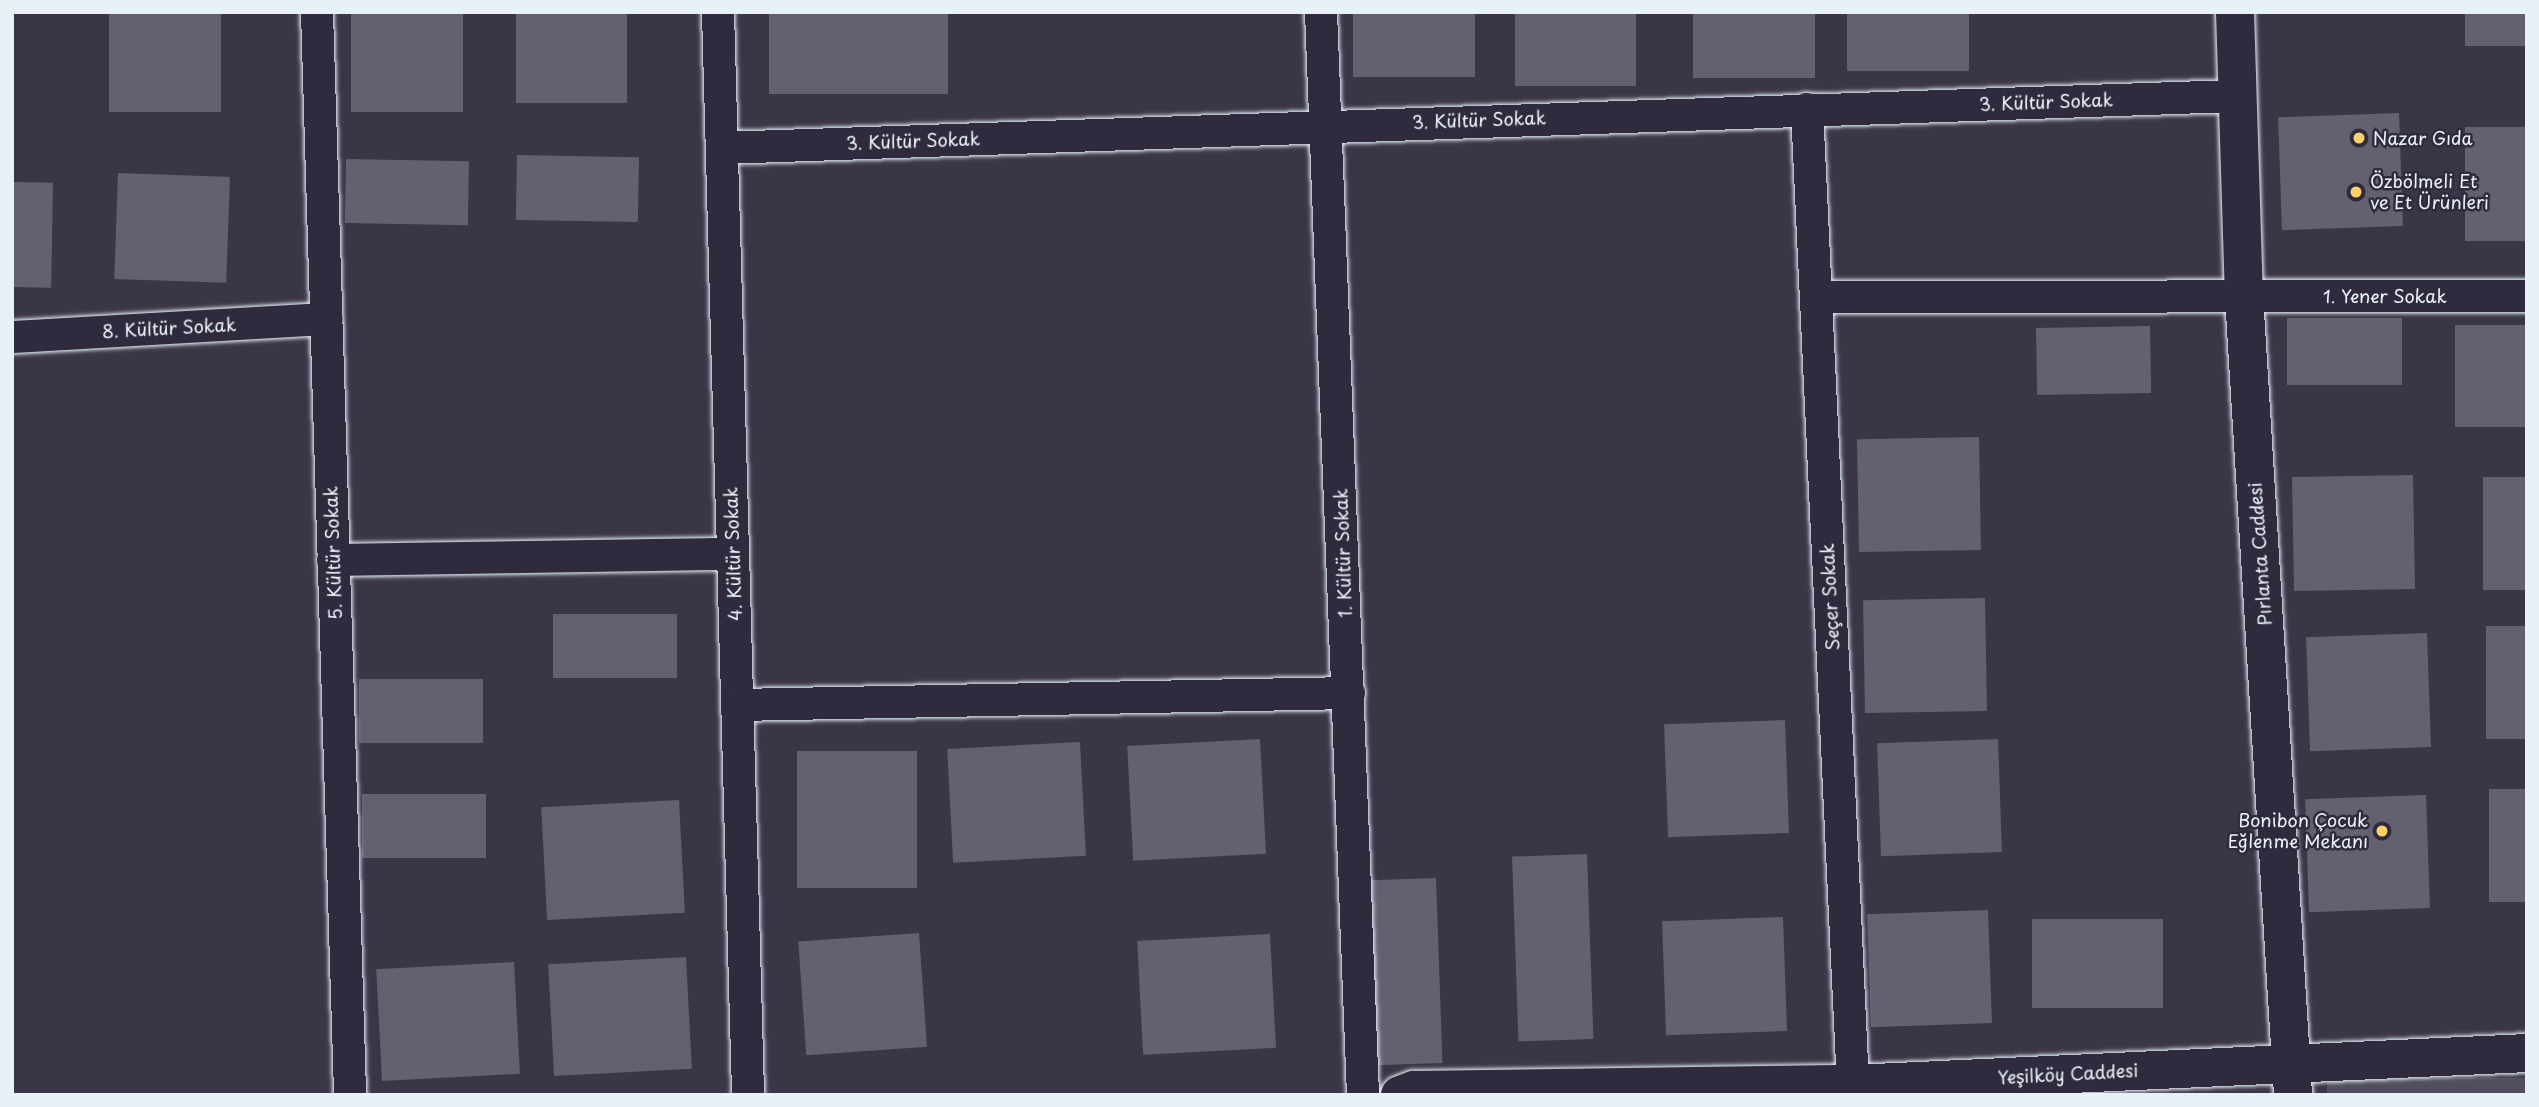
<!DOCTYPE html>
<html>
<head>
<meta charset="utf-8">
<style>
  body { margin:0 }
  #map { position:relative; width:2539px; height:1107px; overflow:hidden; background:#3a3648; font-family:"Playpen Sans",sans-serif }
  div>[style] { position:absolute }
  .green>* { inset:0; background:#504e5f; transform-origin:0 0 }
  .building>* { inset:0; background:#636171; transform-origin:0 0 }
  .roads { filter:drop-shadow(0 0 2px #e8f1f8) drop-shadow(0 0 2px #e8f1f8) }
  .street>* { height:32px; margin:-16px; padding:0 16px; transform-origin:16px; border-radius:16px; background:#2f2a3d }
  .secondary>* { height:38px; margin:-19px; padding:0 19px; transform-origin:19px; border-radius:19px; background:#2f2a3d }
  .dots>* { width:19px; height:19px; translate:-50% -50%; box-sizing:border-box; border:4px solid #2f2a3d; border-radius:50% }
  span { translate:-50% -50%; white-space:nowrap; text-align:center; line-height:1.15; -webkit-text-stroke:5px #2f2a3d; paint-order:stroke }
  .street-label { font-size:18px; color:#e8f1f8 }
  .poi-label { font-size:18px; color:#e8f1f8 }
  .left { translate:0 -50%; text-align:left }
  .right { translate:-100% -50%; text-align:right }
  .frame { position:absolute; inset:0; border:14px solid #e8f1f8; pointer-events:none }
</style>
</head>
<body>
<div id="map">
  <div class="green">
    <i style="left:2527px;top:1078px;width:17px;height:200px;rotate:90deg"></i>
  </div>
  <div class="building">
    <i style="left:109px;top:12px;width:112px;height:100px"></i>
    <i style="left:351px;top:12px;width:112px;height:100px"></i>
    <i style="left:516px;top:12px;width:111px;height:91px"></i>
    <i style="left:769px;top:12px;width:179px;height:82px"></i>
    <i style="left:1353px;top:12px;width:122px;height:65px"></i>
    <i style="left:1515px;top:12px;width:121px;height:74px"></i>
    <i style="left:1693px;top:12px;width:122px;height:66px"></i>
    <i style="left:1847px;top:12px;width:122px;height:59px"></i>
    <i style="left:2465px;top:12px;width:62px;height:34px"></i>
    <i style="left:2399px;top:113px;width:113px;height:121px;rotate:88deg"></i>
    <i style="left:2527px;top:127px;width:114px;height:62px;rotate:90deg"></i>
    <i style="left:517px;top:155px;width:122px;height:65px;rotate:1deg"></i>
    <i style="left:346px;top:159px;width:123px;height:64px;rotate:1deg"></i>
    <i style="left:118px;top:173px;width:112px;height:106px;rotate:2deg"></i>
    <i style="left:12px;top:182px;width:41px;height:105px;rotate:1deg"></i>
    <i style="left:2402px;top:318px;width:67px;height:115px;rotate:90deg"></i>
    <i style="left:2527px;top:325px;width:102px;height:72px;rotate:90deg"></i>
    <i style="left:2150px;top:326px;width:67px;height:114px;rotate:89deg"></i>
    <i style="left:1979px;top:437px;width:113px;height:122px;rotate:89deg"></i>
    <i style="left:2413px;top:475px;width:114px;height:121px;rotate:89deg"></i>
    <i style="left:2527px;top:477px;width:113px;height:44px;rotate:90deg"></i>
    <i style="left:1985px;top:598px;width:113px;height:122px;rotate:89deg"></i>
    <i style="left:677px;top:614px;width:64px;height:124px;rotate:90deg"></i>
    <i style="left:2527px;top:626px;width:113px;height:41px;rotate:90deg"></i>
    <i style="left:2427px;top:633px;width:114px;height:121px;rotate:88deg"></i>
    <i style="left:483px;top:679px;width:64px;height:124px;rotate:90deg"></i>
    <i style="left:1785px;top:720px;width:113px;height:121px;rotate:88deg"></i>
    <i style="left:1260px;top:739px;width:115px;height:133px;rotate:87deg"></i>
    <i style="left:1998px;top:739px;width:113px;height:121px;rotate:88deg"></i>
    <i style="left:1080px;top:742px;width:114px;height:133px;rotate:87deg"></i>
    <i style="left:917px;top:751px;width:137px;height:120px;rotate:90deg"></i>
    <i style="left:2527px;top:789px;width:113px;height:38px;rotate:90deg"></i>
    <i style="left:486px;top:794px;width:64px;height:124px;rotate:90deg"></i>
    <i style="left:2426px;top:795px;width:113px;height:121px;rotate:88deg"></i>
    <i style="left:679px;top:800px;width:113px;height:138px;rotate:87deg"></i>
    <i style="left:1587px;top:854px;width:185px;height:75px;rotate:88deg"></i>
    <i style="left:1436px;top:878px;width:185px;height:75px;rotate:88deg"></i>
    <i style="left:1988px;top:910px;width:113px;height:121px;rotate:88deg"></i>
    <i style="left:1783px;top:917px;width:114px;height:121px;rotate:88deg"></i>
    <i style="left:2163px;top:919px;width:89px;height:131px;rotate:90deg"></i>
    <i style="left:919px;top:933px;width:114px;height:121px;rotate:86deg"></i>
    <i style="left:1270px;top:934px;width:114px;height:133px;rotate:87deg"></i>
    <i style="left:686px;top:957px;width:112px;height:138px;rotate:87deg"></i>
    <i style="left:514px;top:962px;width:112px;height:138px;rotate:87deg"></i>
  </div>
  <div class="roads">
    <div class="street">
      <i style="left:317px;top:12px;width:1084px;rotate:88.25deg"></i>
      <i style="left:718px;top:12px;width:1083px;rotate:88.41deg"></i>
      <i style="left:1321px;top:12px;width:1084px;rotate:87.78deg"></i>
      <i style="left:1807px;top:109px;width:976px;rotate:87.3deg"></i>
      <i style="left:722px;top:148px;width:1516px;rotate:-1.97deg"></i>
      <i style="left:1816px;top:297px;width:711px;rotate:-0.08deg"></i>
      <i style="left:12px;top:337px;width:315px;rotate:-3.3deg"></i>
      <i style="left:333px;top:560px;width:400px;rotate:-0.9deg"></i>
      <i style="left:737px;top:705px;width:612px;rotate:-1.12deg"></i>
    </div>
    <div class="secondary">
      <i style="left:2235px;top:12px;width:284px;rotate:88.2deg"></i>
      <i style="left:2244px;top:296px;width:801px;rotate:86.49deg"></i>
      <i style="left:1400px;top:1095px;width:15px;rotate:-20deg"></i>
      <i style="left:1414px;top:1090px;width:439px;rotate:-0.8deg"></i>
      <i style="left:1853px;top:1084px;width:675px;rotate:-2.63deg"></i>
    </div>
  </div>
  <div class="dots">
    <i style="left:2359px;top:138px;background:#ffd166"></i>
    <i style="left:2356px;top:192px;background:#ffd166"></i>
    <i style="left:2382px;top:831px;background:#ffd166"></i>
  </div>
  <div class="street-label">
    <span style="left:2046px;top:102px;rotate:-2deg">3. Kültür Sokak</span>
    <span style="left:1479px;top:120px;rotate:-2deg">3. Kültür Sokak</span>
    <span style="left:913px;top:141px;rotate:-2deg">3. Kültür Sokak</span>
    <span style="left:2385px;top:296px">1. Yener Sokak</span>
    <span style="left:169px;top:328px;rotate:-3deg">8. Kültür Sokak</span>
    <span style="left:333px;top:553px;rotate:-92deg">5. Kültür Sokak</span>
    <span style="left:1343px;top:553px;rotate:-92deg">1. Kültür Sokak</span>
    <span style="left:733px;top:554px;rotate:-92deg">4. Kültür Sokak</span>
    <span style="left:2260px;top:554px;rotate:-94deg">Pırlanta Caddesi</span>
    <span style="left:1830px;top:597px;rotate:-93deg">Seçer Sokak</span>
    <span style="left:2068px;top:1074px;rotate:-3deg">Yeşilköy Caddesi</span>
  </div>
  <div class="poi-label">
    <span class="left" style="left:2373px;top:138px">Nazar Gıda</span>
    <span class="left" style="left:2370px;top:192px">Özbölmeli Et<br>ve Et Ürünleri</span>
    <span class="right" style="left:2368px;top:831px">Bonibon Çocuk<br>Eğlenme Mekanı</span>
  </div>
  <div class="frame"></div>
</div>
</body>
</html>
